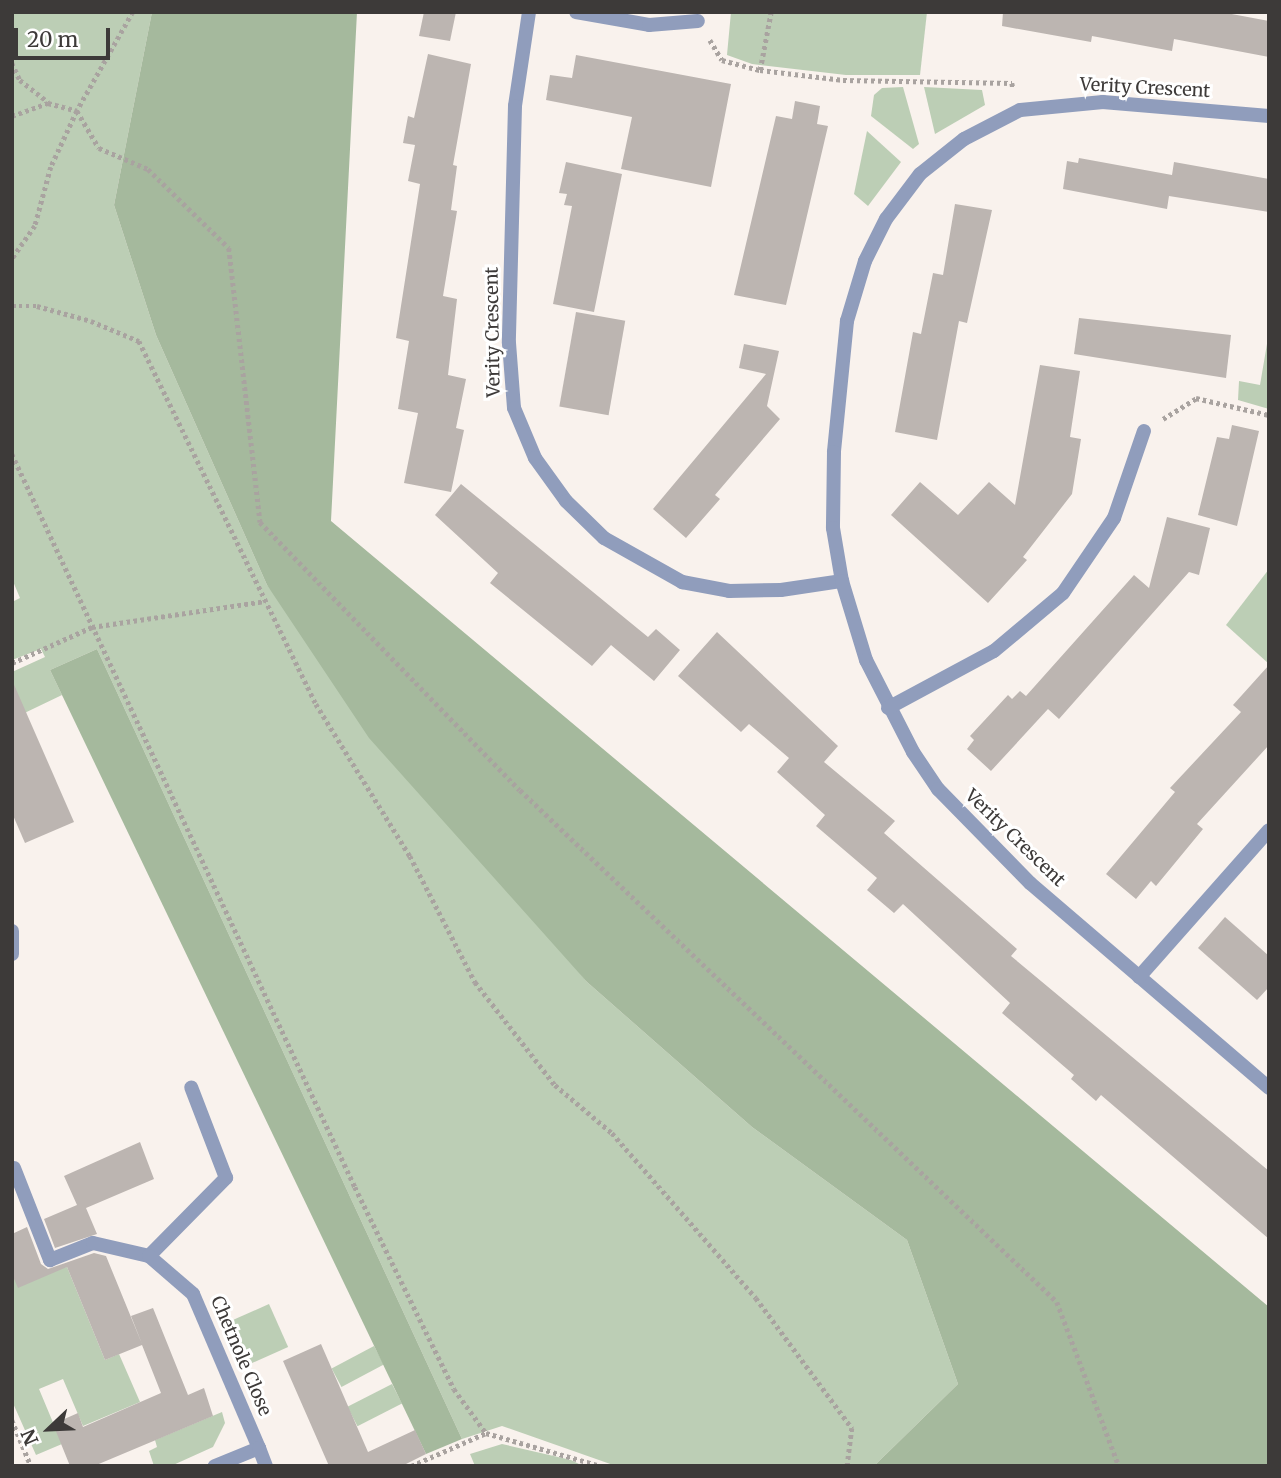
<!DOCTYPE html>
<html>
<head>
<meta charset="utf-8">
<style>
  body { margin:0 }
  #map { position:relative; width:1281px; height:1478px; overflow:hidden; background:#f9f2ed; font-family:Merriweather,serif }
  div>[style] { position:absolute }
  .green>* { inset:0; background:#bcceb5; transform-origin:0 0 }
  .forest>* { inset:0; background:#a5b99d }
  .building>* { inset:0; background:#bcb5b1; transform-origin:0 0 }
  .path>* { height:4.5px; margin-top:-2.25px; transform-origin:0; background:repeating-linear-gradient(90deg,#a9a3a0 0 3.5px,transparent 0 7px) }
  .service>* { height:14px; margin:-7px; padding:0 7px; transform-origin:7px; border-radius:7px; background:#909dbc }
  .minor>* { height:14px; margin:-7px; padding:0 7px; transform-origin:7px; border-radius:7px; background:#909dbc }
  span { translate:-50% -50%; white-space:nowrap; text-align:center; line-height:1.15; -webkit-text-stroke:6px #fff; paint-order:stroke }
  .street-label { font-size:18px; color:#3d3a39 }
  .frame { position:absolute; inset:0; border:14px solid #3d3a39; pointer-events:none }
  .north { position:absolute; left:14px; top:1394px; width:70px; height:70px; -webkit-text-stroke:5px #fff; paint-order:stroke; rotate:247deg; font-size:19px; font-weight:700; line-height:28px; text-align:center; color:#3d3a39 }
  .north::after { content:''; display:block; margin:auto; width:24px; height:32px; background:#3d3a39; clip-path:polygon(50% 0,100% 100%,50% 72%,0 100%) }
  .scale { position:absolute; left:14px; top:28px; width:96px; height:32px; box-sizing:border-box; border:4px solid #3d3a39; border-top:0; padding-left:9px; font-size:21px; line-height:24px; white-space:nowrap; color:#3d3a39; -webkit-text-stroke:5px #fff; paint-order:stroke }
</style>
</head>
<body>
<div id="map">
  <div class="green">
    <i style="clip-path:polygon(12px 12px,152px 12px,114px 205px,156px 335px,267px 585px,587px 982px,752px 1127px,907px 1240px,958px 1384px,874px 1466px,616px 1466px,502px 1426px,462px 1439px,97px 649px,50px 670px,62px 695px,12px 719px,12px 672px,45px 657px,41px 649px,12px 660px,12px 602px,20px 598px,12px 579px)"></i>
    <i style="clip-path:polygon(731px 12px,927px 12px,920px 75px,846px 75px,752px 64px,727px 55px)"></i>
    <i style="clip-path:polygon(903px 87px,919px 144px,913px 149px,871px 116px,874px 95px,882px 88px)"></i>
    <i style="clip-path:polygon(924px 87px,982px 90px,985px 105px,935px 134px)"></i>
    <i style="clip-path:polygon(867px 131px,901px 162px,868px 206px,854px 194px)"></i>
    <i style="clip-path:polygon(1269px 332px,1269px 409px,1238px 400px,1239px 381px,1260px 385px)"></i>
    <i style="clip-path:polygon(1269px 569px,1269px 664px,1226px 625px)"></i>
    <i style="clip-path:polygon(67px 1267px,105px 1360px,119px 1354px,140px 1402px,83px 1426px,63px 1379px,39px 1389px,62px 1444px,36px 1455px,12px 1401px,12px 1274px)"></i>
    <i style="left:269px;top:1304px;width:47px;height:42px;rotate:66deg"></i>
    <i style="left:374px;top:1346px;width:21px;height:48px;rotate:62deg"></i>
    <i style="left:392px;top:1384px;width:22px;height:50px;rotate:63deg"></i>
    <i style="clip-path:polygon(222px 1412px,225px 1423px,213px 1447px,171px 1466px,154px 1466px,149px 1451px,157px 1447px,155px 1440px)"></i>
    <i style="clip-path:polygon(502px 1444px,571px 1460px,583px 1466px,475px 1466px,470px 1454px)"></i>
  </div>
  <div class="forest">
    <i style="clip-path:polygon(152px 12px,357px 12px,331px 521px,1269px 1307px,1269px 1466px,874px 1466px,958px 1384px,907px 1240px,752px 1127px,587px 982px,369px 738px,267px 585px,156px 335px,114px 205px)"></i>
    <i style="clip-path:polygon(97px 649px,462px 1439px,426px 1454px,50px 670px)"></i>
  </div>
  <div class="building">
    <i style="clip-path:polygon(424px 12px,456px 12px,450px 41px,419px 36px)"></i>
    <i style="clip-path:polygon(1003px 12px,1221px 12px,1269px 21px,1269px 57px,1174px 39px,1172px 51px,1092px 36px,1091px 42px,1002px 26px)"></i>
    <i style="clip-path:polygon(428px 54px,471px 64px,453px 165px,457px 166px,451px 210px,457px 211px,443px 296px,457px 299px,448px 375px,466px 379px,456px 428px,464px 430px,451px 492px,404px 483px,418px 413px,398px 409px,409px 341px,396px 338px,420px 184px,408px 181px,415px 145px,403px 143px,408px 116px,414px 118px)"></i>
    <i style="clip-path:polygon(576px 55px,731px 84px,711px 187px,621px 169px,632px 117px,546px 100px,550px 75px,572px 78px)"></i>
    <i style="clip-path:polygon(795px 101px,820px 106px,817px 124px,828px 126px,786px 305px,734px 295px,776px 116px,792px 119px)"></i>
    <i style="clip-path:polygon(1079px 158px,1172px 175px,1174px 162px,1269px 179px,1269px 212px,1169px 196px,1167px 209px,1063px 189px,1067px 161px,1078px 163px)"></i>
    <i style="clip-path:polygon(566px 162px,622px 174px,594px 312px,553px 304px,572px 206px,564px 205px,567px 194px,559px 193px)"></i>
    <i style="clip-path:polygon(955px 204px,992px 210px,967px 323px,959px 321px,937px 440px,895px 432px,913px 332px,921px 334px,933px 273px,943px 275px)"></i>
    <i style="left:576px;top:312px;width:50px;height:96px;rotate:10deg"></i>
    <i style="clip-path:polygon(1079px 318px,1231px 335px,1226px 378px,1074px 354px)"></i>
    <i style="clip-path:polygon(744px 344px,779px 351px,767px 406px,780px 419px,715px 495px,720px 499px,686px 538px,653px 509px,766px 374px,739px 368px)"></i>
    <i style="clip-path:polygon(1040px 365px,1080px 371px,1070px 437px,1081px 439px,1072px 494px,1023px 557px,1027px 560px,988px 603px,891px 515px,920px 482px,958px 515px,989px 482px,1015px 505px)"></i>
    <i style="clip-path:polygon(1232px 425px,1259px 431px,1237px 526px,1198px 515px,1217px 437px,1229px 439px)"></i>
    <i style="clip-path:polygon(461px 484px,648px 637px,656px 629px,680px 650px,654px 681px,611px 645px,592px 666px,490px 583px,498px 573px,435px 515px)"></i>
    <i style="clip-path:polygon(1167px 517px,1210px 528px,1199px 575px,1189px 572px,1059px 719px,1048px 709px,991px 771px,967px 749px,974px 740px,970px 736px,1008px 695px,1012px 699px,1020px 691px,1026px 696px,1134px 575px,1149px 588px)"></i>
    <i style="clip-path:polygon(717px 632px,838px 746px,824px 762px,895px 821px,884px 833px,1017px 949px,1011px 956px,1269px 1171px,1269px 1239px,1101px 1095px,1096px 1101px,1071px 1079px,1074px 1075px,1002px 1013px,1010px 1003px,903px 904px,894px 913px,867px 890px,877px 878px,816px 826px,825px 815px,777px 772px,789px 758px,749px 724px,741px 732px,678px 676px)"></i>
    <i style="clip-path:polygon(1269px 665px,1269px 745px,1197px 824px,1203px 829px,1156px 886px,1151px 881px,1136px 899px,1106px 874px,1175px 792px,1170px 788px,1241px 712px,1233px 705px)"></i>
    <i style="clip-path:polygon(12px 680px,74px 822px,25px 843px,12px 813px)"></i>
    <i style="clip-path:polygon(1225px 917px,1269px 956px,1269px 987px,1257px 1000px,1198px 948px)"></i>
    <i style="clip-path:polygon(140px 1142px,154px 1179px,86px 1208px,97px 1234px,55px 1248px,44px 1219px,77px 1205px,64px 1176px)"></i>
    <i style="clip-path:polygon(27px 1227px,41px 1264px,48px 1269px,94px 1253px,106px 1256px,142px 1344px,131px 1316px,153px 1308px,188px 1395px,204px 1388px,213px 1416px,94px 1466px,70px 1466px,53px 1424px,78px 1413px,83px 1427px,161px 1393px,142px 1345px,105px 1360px,67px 1267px,18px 1288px,12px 1274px,12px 1234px)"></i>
    <i style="clip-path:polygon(321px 1344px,368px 1452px,415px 1430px,426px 1454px,402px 1466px,329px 1466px,283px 1361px)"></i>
  </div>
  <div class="path">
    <i style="left:133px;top:12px;width:114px;rotate:119.5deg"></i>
    <i style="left:77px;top:111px;width:43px;rotate:59.3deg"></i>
    <i style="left:99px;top:148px;width:53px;rotate:23.2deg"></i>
    <i style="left:148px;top:169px;width:113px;rotate:44.3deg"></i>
    <i style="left:229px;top:248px;width:276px;rotate:83.5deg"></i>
    <i style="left:260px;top:522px;width:373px;rotate:45.9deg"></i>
    <i style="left:520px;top:790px;width:742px;rotate:43.63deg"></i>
    <i style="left:1057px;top:1302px;width:175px;rotate:69.3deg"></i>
    <i style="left:710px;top:40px;width:23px;rotate:59deg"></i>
    <i style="left:722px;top:60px;width:39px;rotate:15deg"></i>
    <i style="left:760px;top:70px;width:84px;rotate:6.9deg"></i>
    <i style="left:843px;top:80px;width:169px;rotate:1deg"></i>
    <i style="left:1012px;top:83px;width:5px;rotate:79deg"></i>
    <i style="left:12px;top:63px;width:19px;rotate:65deg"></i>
    <i style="left:20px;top:80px;width:36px;rotate:38deg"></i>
    <i style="left:760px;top:70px;width:59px;rotate:-79.3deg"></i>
    <i style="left:12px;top:116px;width:38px;rotate:-20deg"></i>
    <i style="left:48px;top:103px;width:30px;rotate:15deg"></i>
    <i style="left:77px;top:111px;width:62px;rotate:114.9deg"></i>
    <i style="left:51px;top:167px;width:61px;rotate:105.2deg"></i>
    <i style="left:35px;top:226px;width:40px;rotate:124.9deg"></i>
    <i style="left:12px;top:306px;width:25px"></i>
    <i style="left:37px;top:306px;width:56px;rotate:15.5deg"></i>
    <i style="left:91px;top:321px;width:52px;rotate:22.6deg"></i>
    <i style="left:139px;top:341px;width:404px;rotate:64deg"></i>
    <i style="left:316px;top:704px;width:179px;rotate:58.3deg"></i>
    <i style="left:410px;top:856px;width:142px;rotate:62.7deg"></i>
    <i style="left:475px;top:982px;width:130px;rotate:52.2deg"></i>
    <i style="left:555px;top:1085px;width:75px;rotate:40.1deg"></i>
    <i style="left:612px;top:1133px;width:219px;rotate:48.9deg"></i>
    <i style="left:756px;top:1298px;width:162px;rotate:53.6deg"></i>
    <i style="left:852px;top:1428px;width:38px;rotate:97deg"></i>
    <i style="left:1163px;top:419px;width:39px;rotate:-32deg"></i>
    <i style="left:1196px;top:398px;width:75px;rotate:13.1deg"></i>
    <i style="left:12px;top:454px;width:809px;rotate:64.92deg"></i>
    <i style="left:355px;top:1187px;width:225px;rotate:63.9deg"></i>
    <i style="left:454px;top:1389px;width:54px;rotate:54deg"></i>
    <i style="left:12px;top:663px;width:88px;rotate:-24.2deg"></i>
    <i style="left:92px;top:627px;width:175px;rotate:-8.5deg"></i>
    <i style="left:12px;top:1420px;width:50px;rotate:67.6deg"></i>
    <i style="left:411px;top:1466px;width:82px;rotate:-23.7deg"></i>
    <i style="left:486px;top:1433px;width:120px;rotate:16deg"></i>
  </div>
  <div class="service">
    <i style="left:14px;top:1168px;width:99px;rotate:68.6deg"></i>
    <i style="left:50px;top:1260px;width:46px;rotate:-21.6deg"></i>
    <i style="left:93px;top:1243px;width:57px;rotate:13.1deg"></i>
    <i style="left:149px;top:1256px;width:110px;rotate:-45.4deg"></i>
    <i style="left:226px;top:1178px;width:97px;rotate:-111deg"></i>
  </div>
  <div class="minor">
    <i style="left:529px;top:12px;width:95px;rotate:98.5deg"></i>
    <i style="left:515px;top:106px;width:237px;rotate:91.5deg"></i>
    <i style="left:509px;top:343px;width:65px;rotate:85.6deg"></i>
    <i style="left:514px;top:408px;width:54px;rotate:67.2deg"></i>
    <i style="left:535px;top:458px;width:53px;rotate:54.2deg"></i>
    <i style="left:566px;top:501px;width:53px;rotate:44.2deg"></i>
    <i style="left:604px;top:538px;width:90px;rotate:29.4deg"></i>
    <i style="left:682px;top:582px;width:48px;rotate:10.8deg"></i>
    <i style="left:729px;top:591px;width:52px;rotate:-1.1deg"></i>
    <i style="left:781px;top:590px;width:62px;rotate:-8.4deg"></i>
    <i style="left:576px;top:12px;width:74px;rotate:10.1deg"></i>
    <i style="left:649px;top:25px;width:49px;rotate:-4.7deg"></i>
    <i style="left:1269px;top:116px;width:167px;rotate:-175.2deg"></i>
    <i style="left:1103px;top:102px;width:83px;rotate:174.5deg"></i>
    <i style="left:1020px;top:110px;width:63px;rotate:152.6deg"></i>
    <i style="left:964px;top:139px;width:56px;rotate:141.5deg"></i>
    <i style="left:920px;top:174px;width:56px;rotate:127.1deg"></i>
    <i style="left:886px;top:219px;width:47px;rotate:116.6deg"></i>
    <i style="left:865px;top:261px;width:63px;rotate:106.7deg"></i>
    <i style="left:847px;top:321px;width:132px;rotate:95.7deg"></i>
    <i style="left:834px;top:452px;width:76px;rotate:90.8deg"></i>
    <i style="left:833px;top:528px;width:54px;rotate:80.4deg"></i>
    <i style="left:842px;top:581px;width:83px;rotate:73.1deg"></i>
    <i style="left:866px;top:660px;width:103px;rotate:62.9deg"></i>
    <i style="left:913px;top:752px;width:45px;rotate:56deg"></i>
    <i style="left:938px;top:789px;width:132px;rotate:45.6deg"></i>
    <i style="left:1030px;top:883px;width:315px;rotate:40.6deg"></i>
    <i style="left:888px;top:708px;width:120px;rotate:-28.3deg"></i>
    <i style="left:994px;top:651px;width:90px;rotate:-40deg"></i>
    <i style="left:1063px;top:593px;width:91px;rotate:-55.8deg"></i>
    <i style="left:1114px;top:518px;width:92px;rotate:-71deg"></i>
    <i style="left:12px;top:931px;width:23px;rotate:90deg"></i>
    <i style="left:1139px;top:977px;width:196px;rotate:-48.5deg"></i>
    <i style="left:149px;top:1256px;width:58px;rotate:40.8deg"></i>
    <i style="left:193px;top:1294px;width:168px;rotate:66.8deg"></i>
    <i style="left:259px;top:1448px;width:48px;rotate:157.8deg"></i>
    <i style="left:259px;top:1448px;width:19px;rotate:69deg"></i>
  </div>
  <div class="street-label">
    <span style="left:1145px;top:88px;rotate:3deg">Verity Crescent</span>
    <span style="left:493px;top:332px;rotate:-91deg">Verity Crescent</span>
    <span style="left:1015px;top:838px;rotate:44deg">Verity Crescent</span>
    <span style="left:241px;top:1356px;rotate:67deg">Chetnole Close</span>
  </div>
  <div class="frame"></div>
  <div class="north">N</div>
  <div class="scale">20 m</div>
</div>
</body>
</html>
